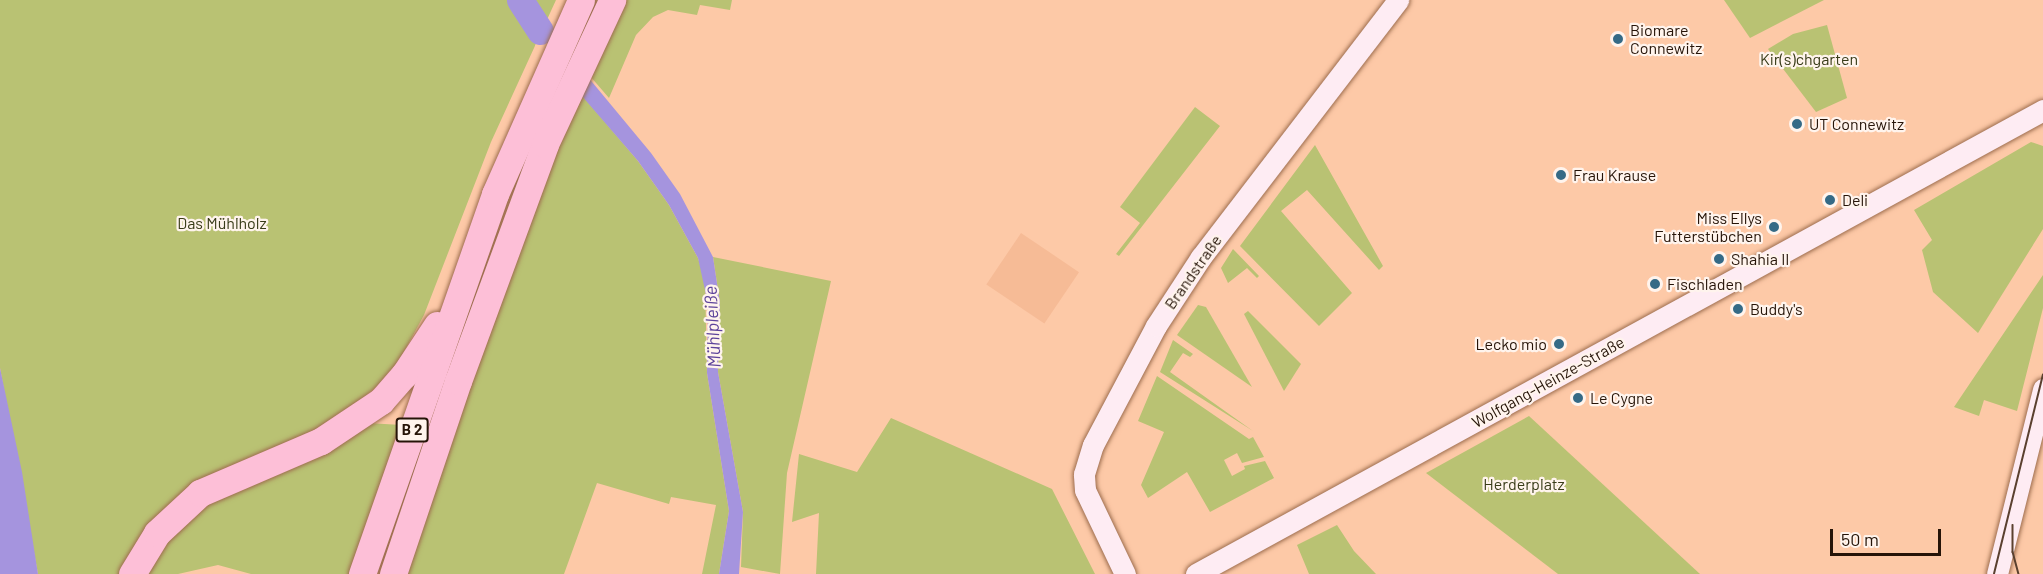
<!DOCTYPE html>
<html>
<head>
<meta charset="utf-8">
<style>
  body { margin:0 }
  #map { position:relative; width:2043px; height:574px; overflow:hidden; background:#fdc9a7; font-family:Barlow,sans-serif }
  div>[style] { position:absolute }
  .built>* { inset:0; background:#f6bb96; transform-origin:0 0 }
  .green>* { inset:0; background:#b9c273 }
  .water>* { inset:0; background:#a594de }
  .pier>* { inset:0; background:#fdc9a7 }
  .river>* { height:27px; margin:-13.5px; padding:0 13.5px; transform-origin:13.5px; border-radius:13.5px; background:#a594de }
  .roads { filter:drop-shadow(0 0 2px #9d6d4e) drop-shadow(0 0 2px #9d6d4e) }
  .secondary>* { height:21px; margin:-10.5px; padding:0 10.5px; transform-origin:10.5px; border-radius:10.5px; background:#feecf3 }
  .highway>* { height:27px; margin:-13.5px; padding:0 13.5px; transform-origin:13.5px; border-radius:13.5px; background:#fdbfd7 }
  .tram>* { height:1.5px; margin:-0.75px; padding:0 0.75px; transform-origin:0.75px; border-radius:0.75px; background:#5a402f }
  .dots>* { width:16px; height:16px; translate:-50% -50%; box-sizing:border-box; border:3px solid #fff4ed; border-radius:50% }
  span { translate:-50% -50%; white-space:nowrap; text-align:center; line-height:1.15; -webkit-text-stroke:4.5px #fff4ed; paint-order:stroke }
  .shield-label span { padding:2px 4px; background:#fff4ed; border:2px solid; border-radius:4px; -webkit-text-stroke-width:0 }
  .shield-label { font-size:15px; color:#261408; font-weight:700 }
  .poi-label { font-size:16px; color:#261408 }
  .left { translate:0 -50%; text-align:left }
  .right { translate:-100% -50%; text-align:right }
  .park-label { font-size:16px; color:#393c19 }
  .street-label { font-size:16px; color:#261408 }
  .water-label { font-size:18px; color:#5d439b; font-style:italic }
  .scale { position:absolute; left:1830px; top:529px; width:111px; height:27px; box-sizing:border-box; border:3px solid #261408; border-top:0; padding-left:8px; font-size:18px; line-height:21px; white-space:nowrap; color:#261408; -webkit-text-stroke:4px #fff4ed; paint-order:stroke }
</style>
</head>
<body>
<div id="map">
  <div class="built">
    <i style="left:1021px;top:233px;width:70px;height:62px;rotate:34deg"></i>
  </div>
  <div class="green">
    <i style="clip-path:polygon(0 0,556px 0,491px 142px,424px 315px,400px 359px,377px 386px,345px 414px,307px 436px,229px 468px,123px 574px,38px 574px,0 368px)"></i>
    <i style="clip-path:polygon(627px 0,732px 0,730px 10px,700px 5px,697px 15px,668px 10px,653px 17px,636px 35px,609px 98px,590px 76px)"></i>
    <i style="clip-path:polygon(1724px 0,1824px 0,1750px 38px)"></i>
    <i style="clip-path:polygon(1827px 25px,1847px 98px,1816px 112px,1768px 49px,1793px 34px)"></i>
    <i style="clip-path:polygon(581px 94px,638px 161px,669px 205px,698px 258px,705px 280px,707px 373px,729px 511px,719px 574px,702px 574px,716px 505px,671px 497px,669px 504px,597px 483px,564px 574px,403px 574px,565px 128px)"></i>
    <i style="clip-path:polygon(1195px 107px,1220px 126px,1119px 256px,1116px 254px,1140px 223px,1120px 207px)"></i>
    <i style="clip-path:polygon(2031px 142px,2043px 146px,2043px 229px,1978px 333px,1933px 292px,1922px 250px,1932px 240px,1914px 210px)"></i>
    <i style="clip-path:polygon(1315px 145px,1383px 266px,1379px 270px,1307px 190px,1281px 211px,1352px 293px,1319px 326px,1240px 246px)"></i>
    <i style="clip-path:polygon(1233px 249px,1259px 276px,1257px 278px,1247px 268px,1228px 283px,1221px 268px)"></i>
    <i style="clip-path:polygon(713px 257px,831px 281px,787px 473px,780px 574px,741px 567px,743px 512px,718px 372px,720px 303px)"></i>
    <i style="clip-path:polygon(2043px 275px,2043px 308px,2017px 411px,1984px 400px,1979px 416px,1954px 407px)"></i>
    <i style="clip-path:polygon(1198px 305px,1206px 307px,1252px 387px,1177px 335px)"></i>
    <i style="clip-path:polygon(1248px 311px,1301px 364px,1284px 391px,1244px 314px)"></i>
    <i style="clip-path:polygon(1173px 340px,1193px 354px,1190px 357px,1183px 353px,1170px 372px,1253px 431px,1160px 372px)"></i>
    <i style="clip-path:polygon(1157px 376px,1249px 439px,1253px 437px,1264px 457px,1242px 463px,1237px 453px,1224px 460px,1232px 476px,1245px 469px,1244px 466px,1265px 461px,1274px 478px,1210px 512px,1187px 472px,1148px 498px,1141px 485px,1164px 432px,1138px 421px)"></i>
    <i style="clip-path:polygon(1529px 416px,1700px 574px,1558px 574px,1426px 473px)"></i>
    <i style="clip-path:polygon(891px 418px,1052px 489px,1095px 574px,816px 574px,819px 513px,792px 522px,799px 454px,857px 472px)"></i>
    <i style="clip-path:polygon(367px 423px,402px 425px,351px 574px,251px 574px,218px 565px,178px 574px,148px 574px,152px 555px,194px 507px)"></i>
    <i style="clip-path:polygon(1337px 525px,1354px 551px,1376px 574px,1309px 574px,1297px 545px)"></i>
  </div>
  <div class="water">
    <i style="clip-path:polygon(524px 0,651px 153px,680px 194px,713px 257px,720px 303px,718px 372px,743px 512px,739px 574px,719px 574px,729px 511px,707px 373px,708px 304px,698px 258px,669px 205px,638px 161px,531px 37px)"></i>
    <i style="clip-path:polygon(0 368px,22px 472px,38px 574px,0 574px)"></i>
  </div>
  <div class="pier">
    <i style="clip-path:polygon(547px 21px,591px 73px,579px 97px,535px 46px)"></i>
  </div>
  <div class="river">
    <i style="left:520px;top:0;width:37px;rotate:57deg"></i>
  </div>
  <div class="roads">
    <div class="secondary">
      <i style="left:1125px;top:574px;width:93px;rotate:-115.5deg"></i>
      <i style="left:1085px;top:490px;width:16px;rotate:-94deg"></i>
      <i style="left:1084px;top:474px;width:30px;rotate:-73deg"></i>
      <i style="left:1093px;top:445px;width:135px;rotate:-62.1deg"></i>
      <i style="left:1156px;top:326px;width:82px;rotate:-56.9deg"></i>
      <i style="left:1201px;top:257px;width:324px;rotate:-52.5deg"></i>
      <i style="left:1196px;top:574px;width:966px;rotate:-28.71deg"></i>
      <i style="left:1997px;top:574px;width:191px;rotate:-76deg"></i>
    </div>
    <div class="highway">
      <i style="left:132px;top:574px;width:48px;rotate:-58.6deg"></i>
      <i style="left:157px;top:533px;width:59px;rotate:-42.9deg"></i>
      <i style="left:200px;top:493px;width:132px;rotate:-23.3deg"></i>
      <i style="left:321px;top:441px;width:72px;rotate:-33.7deg"></i>
      <i style="left:381px;top:401px;width:35px;rotate:-49deg"></i>
      <i style="left:404px;top:375px;width:60px;rotate:-56.6deg"></i>
      <i style="left:362px;top:574px;width:403px;rotate:-70.7deg"></i>
      <i style="left:495px;top:194px;width:212px;rotate:-66.1deg"></i>
      <i style="left:393px;top:574px;width:204px;rotate:-71.4deg"></i>
      <i style="left:458px;top:381px;width:252px;rotate:-69.8deg"></i>
      <i style="left:545px;top:144px;width:159px;rotate:-65deg"></i>
    </div>
  </div>
  <div class="tram">
    <i style="left:2013px;top:525px;width:27px;rotate:90deg"></i>
    <i style="left:2013px;top:552px;width:23px;rotate:75deg"></i>
    <i style="left:1994px;top:574px;width:205px;rotate:-76.2deg"></i>
  </div>
  <div class="dots">
    <i style="left:1618px;top:39px;background:#356a86"></i>
    <i style="left:1797px;top:124px;background:#356a86"></i>
    <i style="left:1561px;top:175px;background:#356a86"></i>
    <i style="left:1830px;top:200px;background:#356a86"></i>
    <i style="left:1774px;top:227px;background:#356a86"></i>
    <i style="left:1719px;top:259px;background:#356a86"></i>
    <i style="left:1655px;top:284px;background:#356a86"></i>
    <i style="left:1738px;top:309px;background:#356a86"></i>
    <i style="left:1559px;top:344px;background:#356a86"></i>
    <i style="left:1578px;top:398px;background:#356a86"></i>
  </div>
  <div class="shield-label">
    <span style="left:412px;top:430px">B 2</span>
  </div>
  <div class="poi-label">
    <span class="left" style="left:1630px;top:39px">Biomare<br>Connewitz</span>
    <span class="left" style="left:1809px;top:124px">UT Connewitz</span>
    <span class="left" style="left:1573px;top:175px">Frau Krause</span>
    <span class="left" style="left:1842px;top:200px">Deli</span>
    <span class="right" style="left:1762px;top:227px">Miss Ellys<br>Futterstübchen</span>
    <span class="left" style="left:1731px;top:259px">Shahia II</span>
    <span class="left" style="left:1667px;top:284px">Fischladen</span>
    <span class="left" style="left:1750px;top:309px">Buddy's</span>
    <span class="right" style="left:1547px;top:344px">Lecko mio</span>
    <span class="left" style="left:1590px;top:398px">Le Cygne</span>
  </div>
  <div class="park-label">
    <span style="left:1809px;top:59px">Kir(s)chgarten</span>
    <span style="left:222px;top:223px">Das Mühlholz</span>
    <span style="left:1524px;top:484px">Herderplatz</span>
  </div>
  <div class="street-label">
    <span style="left:1193px;top:272px;rotate:-55deg">Brandstraße</span>
    <span style="left:1548px;top:382px;rotate:-29deg">Wolfgang-Heinze-Straße</span>
  </div>
  <div class="water-label">
    <span style="left:712px;top:327px;rotate:-93deg">Mühlpleiße</span>
  </div>
  <div class="scale">50 m</div>
</div>
</body>
</html>
